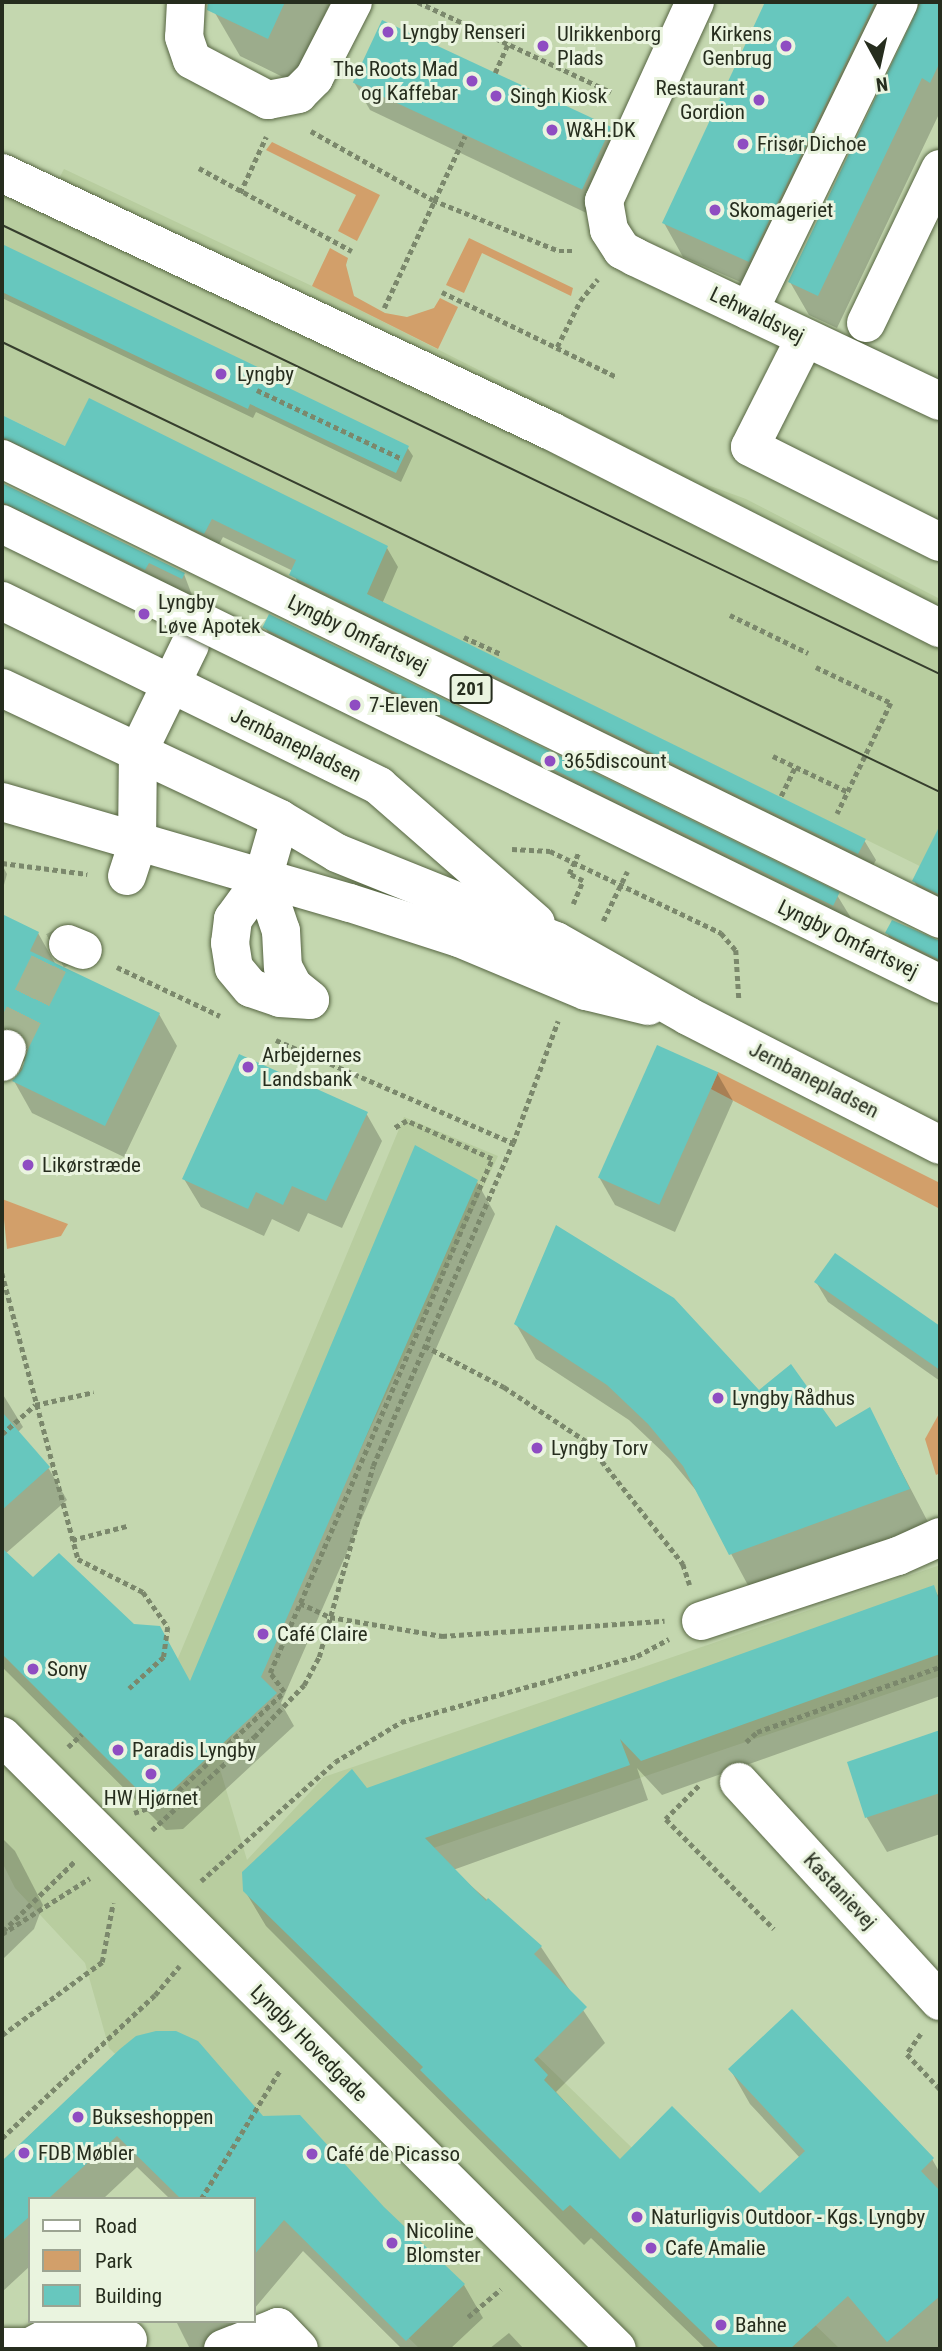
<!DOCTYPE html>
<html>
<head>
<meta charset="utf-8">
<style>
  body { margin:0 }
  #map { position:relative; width:942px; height:2351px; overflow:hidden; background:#c4d7af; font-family:"Roboto Condensed",sans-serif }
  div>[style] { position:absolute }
  .built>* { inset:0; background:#b8cd9f }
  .green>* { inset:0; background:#d29f6a }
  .shadow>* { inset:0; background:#0003 }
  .building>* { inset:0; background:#67c7be; transform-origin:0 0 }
  .minor-tunnel>* { height:38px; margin-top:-19px; transform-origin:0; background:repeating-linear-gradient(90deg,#a4b592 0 38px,transparent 0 57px) }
  .path>* { height:4.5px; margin-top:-2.25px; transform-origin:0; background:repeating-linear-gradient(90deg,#7b886c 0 5px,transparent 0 8.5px) }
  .roads { filter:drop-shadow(0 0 2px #566542) drop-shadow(0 0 2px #566542) }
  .minor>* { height:38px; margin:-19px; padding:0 19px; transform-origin:19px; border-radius:19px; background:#fff }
  .tram>* { height:2px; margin:-1px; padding:0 1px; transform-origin:1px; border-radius:1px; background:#363e2d }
  .bridges { filter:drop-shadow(0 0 2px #566542) drop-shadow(0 0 2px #566542) }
  .highway-bridge>* { height:38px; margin:-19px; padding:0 19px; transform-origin:19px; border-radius:19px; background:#fff }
  .dots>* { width:19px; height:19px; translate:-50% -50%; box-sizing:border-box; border:4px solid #eaf4df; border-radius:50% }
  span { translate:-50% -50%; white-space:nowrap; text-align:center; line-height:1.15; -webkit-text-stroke:6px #eaf4df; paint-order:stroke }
  .shield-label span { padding:2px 5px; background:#eaf4df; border:2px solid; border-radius:5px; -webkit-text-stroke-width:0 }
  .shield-label { font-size:19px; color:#262d1e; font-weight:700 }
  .poi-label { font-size:21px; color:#262d1e }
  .left { translate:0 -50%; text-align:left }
  .right { translate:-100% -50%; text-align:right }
  .street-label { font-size:21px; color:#262d1e }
  .frame { position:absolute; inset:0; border:4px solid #262d1e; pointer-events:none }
  .legend { position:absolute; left:28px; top:2197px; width:228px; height:126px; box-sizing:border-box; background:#eaf4df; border:2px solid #9ca492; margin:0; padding:9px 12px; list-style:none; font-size:21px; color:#262d1e }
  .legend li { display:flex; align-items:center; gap:14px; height:35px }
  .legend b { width:35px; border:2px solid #9ca492 }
  .north { position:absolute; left:844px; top:28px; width:70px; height:70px; -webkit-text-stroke:5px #eaf4df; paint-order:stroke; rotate:172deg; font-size:19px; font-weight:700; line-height:28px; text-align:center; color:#262d1e }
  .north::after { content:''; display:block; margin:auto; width:24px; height:32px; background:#262d1e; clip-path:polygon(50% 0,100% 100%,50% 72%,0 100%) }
</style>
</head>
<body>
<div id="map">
  <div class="built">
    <i style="clip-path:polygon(2px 162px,54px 188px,64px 169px,312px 286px,705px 484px,746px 499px,940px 599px,940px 876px,2px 415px)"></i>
    <i style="clip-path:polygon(404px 1117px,498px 1156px,255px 1674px,220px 1769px,247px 1860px,324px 1777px,940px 1565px,940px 1676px,351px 1876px,840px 2349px,420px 2349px,109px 2048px,85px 1963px,15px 1888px,2px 1862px,2px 1623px,98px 1718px,156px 1711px)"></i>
  </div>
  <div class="green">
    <i style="clip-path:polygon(272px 142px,380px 195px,357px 241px,338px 231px,356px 195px,266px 150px)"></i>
    <i style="clip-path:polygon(469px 238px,573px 288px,571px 296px,482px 253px,464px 293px,446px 285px)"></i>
    <i style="clip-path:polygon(330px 248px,348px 258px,346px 265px,354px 296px,385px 313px,407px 317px,434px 308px,440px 298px,458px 307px,438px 349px,312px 286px)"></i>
    <i style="clip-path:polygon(718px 1072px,940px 1183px,940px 1209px,711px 1089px)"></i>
    <i style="clip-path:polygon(2px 1199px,68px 1224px,61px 1236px,7px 1249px)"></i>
    <i style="clip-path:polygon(940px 1412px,940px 1473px,936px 1475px,925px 1439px)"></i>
  </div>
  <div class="shadow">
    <i style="clip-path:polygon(220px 2px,331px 2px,293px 82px,240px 56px,215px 13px)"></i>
    <i style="clip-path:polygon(767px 2px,940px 2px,940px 112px,837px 328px,809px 315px,790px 282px,919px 16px,906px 16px,768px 294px,683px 257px,664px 223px)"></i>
    <i style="clip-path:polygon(354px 82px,610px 129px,626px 157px,597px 218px,370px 110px)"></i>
    <i style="clip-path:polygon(2px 246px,265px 372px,271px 382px,407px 447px,413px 456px,401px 482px,256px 412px,253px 418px,2px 298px)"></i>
    <i style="clip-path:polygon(2px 417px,66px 448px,387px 548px,398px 567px,382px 604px,864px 840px,876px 860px,869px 873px,302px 594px,293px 571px,223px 537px,215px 552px,2px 463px)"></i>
    <i style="clip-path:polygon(2px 485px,184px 574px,193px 598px,2px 525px)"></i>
    <i style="clip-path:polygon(265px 627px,837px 895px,854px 923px,281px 656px)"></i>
    <i style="clip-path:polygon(939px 830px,940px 831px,940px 914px,930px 909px,914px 881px)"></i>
    <i style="clip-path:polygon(2px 865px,7px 874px,2px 892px)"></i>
    <i style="clip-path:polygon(2px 916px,38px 933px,56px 965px,159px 1014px,177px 1046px,124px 1157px,32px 1113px,14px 1081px,26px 1061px,11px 1064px,2px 1082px)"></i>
    <i style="clip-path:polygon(893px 922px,940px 942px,940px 980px,903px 961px,887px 933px)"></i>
    <i style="clip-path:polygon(717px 1073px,733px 1101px,675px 1232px,615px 1205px,599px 1177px)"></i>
    <i style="clip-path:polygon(366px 1113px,382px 1141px,342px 1228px,308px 1213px,299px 1232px,272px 1219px,264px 1236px,201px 1207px,184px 1179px)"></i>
    <i style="clip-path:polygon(477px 1182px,495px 1214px,281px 1703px,294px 1726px,183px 1829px,166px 1830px,2px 1667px,2px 1393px,23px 1427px,17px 1433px,49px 1469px,67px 1500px,5px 1554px,33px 1579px,190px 1683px)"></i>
    <i style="clip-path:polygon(836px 1255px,940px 1328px,940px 1381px,828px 1302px,816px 1282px)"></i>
    <i style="clip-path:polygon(516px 1324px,758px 1392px,835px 1430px,869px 1409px,929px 1524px,750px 1589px,699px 1494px,670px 1459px,629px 1420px,536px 1359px)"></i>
    <i style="clip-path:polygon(933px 1587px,940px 1599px,940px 1696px,662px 1795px,637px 1768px,648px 1800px,453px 1870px,541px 1947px,605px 2043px,556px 2092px,620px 2161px,760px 2196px,800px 2158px,750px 2104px,730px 2069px,932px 2159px,940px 2173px,938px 2349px,706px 2349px,591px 2238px,584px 2245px,266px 1926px,245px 1891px,367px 1790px)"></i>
    <i style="clip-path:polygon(940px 1731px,940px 1834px,887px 1852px,867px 1818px,849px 1763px)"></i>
    <i style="clip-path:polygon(2px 1838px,15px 1851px,43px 1905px,34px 1929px,2px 1960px)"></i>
    <i style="clip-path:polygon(121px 2050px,263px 2118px,383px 2208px,464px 2285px,483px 2318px,450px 2349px,402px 2349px,303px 2251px,254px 2309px,254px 2199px,170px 2199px,137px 2167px,103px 2199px,30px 2199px,30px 2266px,2px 2292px,2px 2161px)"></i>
    <i style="clip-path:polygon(176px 2321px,244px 2321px,250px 2349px,190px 2349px)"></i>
    <i style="clip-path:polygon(509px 2333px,524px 2349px,489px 2349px)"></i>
  </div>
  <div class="building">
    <i style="clip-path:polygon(208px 2px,285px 2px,268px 39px,207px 10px)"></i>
    <i style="clip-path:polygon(765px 2px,875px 2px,749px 262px,662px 223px)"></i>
    <i style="clip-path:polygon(921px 2px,940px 2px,940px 62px,930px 83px,922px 78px,818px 296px,788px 282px)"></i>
    <i style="left:382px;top:20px;width:253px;height:69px;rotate:25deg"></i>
    <i style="clip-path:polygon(2px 244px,266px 371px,264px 376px,409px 446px,396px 473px,250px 404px,248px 409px,2px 292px)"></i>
    <i style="clip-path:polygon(89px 398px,388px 546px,367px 594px,866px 839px,858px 854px,289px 575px,296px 560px,212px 519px,204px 534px,2px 437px,2px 415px,65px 446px)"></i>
    <i style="clip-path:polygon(2px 483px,185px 573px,182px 579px,149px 563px,145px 570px,2px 502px)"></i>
    <i style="left:269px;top:614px;width:635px;height:15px;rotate:26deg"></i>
    <i style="clip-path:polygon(940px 825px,940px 895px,912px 881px)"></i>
    <i style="clip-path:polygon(2px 914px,39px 932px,30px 951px,160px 1013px,105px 1126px,12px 1081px,22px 1070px,29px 1046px,15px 1029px,2px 1028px)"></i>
    <i style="clip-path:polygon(892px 920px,940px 941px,940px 960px,885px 933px)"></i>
    <i style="left:657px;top:1045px;width:67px;height:145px;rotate:24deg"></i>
    <i style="clip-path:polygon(239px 1054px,368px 1112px,326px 1201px,292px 1186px,283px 1205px,256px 1192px,248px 1209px,182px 1179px)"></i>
    <i style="clip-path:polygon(415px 1145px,478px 1180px,261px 1677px,277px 1693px,164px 1798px,146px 1798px,2px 1654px,2px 1548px,33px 1577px,59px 1553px,134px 1624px,160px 1626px,190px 1681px)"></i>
    <i style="clip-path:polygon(556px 1225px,674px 1298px,759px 1390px,791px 1364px,836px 1427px,870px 1407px,910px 1489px,729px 1555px,683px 1466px,648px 1424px,607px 1385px,514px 1324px)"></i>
    <i style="clip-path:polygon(835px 1253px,940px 1326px,940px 1370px,814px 1282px)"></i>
    <i style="clip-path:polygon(2px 1412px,50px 1467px,2px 1510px)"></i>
    <i style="clip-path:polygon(934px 1585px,940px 1603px,940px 1654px,641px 1761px,620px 1739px,630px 1765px,425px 1838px,486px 1901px,488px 1898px,542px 1946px,534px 1954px,587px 2007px,534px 2060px,548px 2075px,544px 2080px,620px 2159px,672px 2106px,760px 2193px,805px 2151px,728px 2069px,792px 2009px,934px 2158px,921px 2171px,940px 2191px,940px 2296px,887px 2342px,848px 2296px,790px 2349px,720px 2349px,570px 2205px,563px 2211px,420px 2070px,423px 2067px,243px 1891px,242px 1872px,352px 1769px,367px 1788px)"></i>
    <i style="clip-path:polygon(940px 1730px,940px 1793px,865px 1818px,847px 1762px)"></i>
    <i style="clip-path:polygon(156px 2031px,176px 2031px,198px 2041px,263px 2116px,300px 2115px,384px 2207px,465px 2284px,406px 2341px,284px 2220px,254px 2255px,254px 2199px,181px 2199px,117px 2136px,48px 2199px,30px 2199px,30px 2216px,2px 2241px,2px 2161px,120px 2049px,136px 2036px)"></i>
  </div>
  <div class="minor-tunnel">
    <i style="left:7px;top:1049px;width:109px;rotate:-63.9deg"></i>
    <i style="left:55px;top:951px;width:15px;rotate:-28deg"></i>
  </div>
  <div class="path">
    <i style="left:418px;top:2px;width:213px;rotate:25deg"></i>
    <i style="left:495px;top:73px;width:32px;rotate:-66deg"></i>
    <i style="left:311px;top:131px;width:140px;rotate:29.5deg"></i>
    <i style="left:433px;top:200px;width:136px;rotate:22deg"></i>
    <i style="left:559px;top:251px;width:16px"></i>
    <i style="left:199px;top:168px;width:174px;rotate:28.5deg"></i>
    <i style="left:240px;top:193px;width:62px;rotate:-65.1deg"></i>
    <i style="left:442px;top:292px;width:195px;rotate:25.9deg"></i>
    <i style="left:384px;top:308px;width:190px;rotate:-64.8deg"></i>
    <i style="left:557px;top:347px;width:51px;rotate:-63.4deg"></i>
    <i style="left:580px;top:301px;width:28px;rotate:-51deg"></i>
    <i style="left:257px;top:390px;width:161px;rotate:25.4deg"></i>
    <i style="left:730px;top:615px;width:87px;rotate:26deg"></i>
    <i style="left:464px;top:637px;width:41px;rotate:24.7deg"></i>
    <i style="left:816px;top:667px;width:83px;rotate:25.6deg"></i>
    <i style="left:891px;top:703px;width:123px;rotate:115.9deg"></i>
    <i style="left:773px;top:756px;width:83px;rotate:25.6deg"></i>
    <i style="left:781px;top:796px;width:32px;rotate:-64deg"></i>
    <i style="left:512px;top:849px;width:38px;rotate:3deg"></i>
    <i style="left:550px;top:851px;width:190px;rotate:25.6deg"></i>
    <i style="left:721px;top:933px;width:23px;rotate:49deg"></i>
    <i style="left:736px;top:950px;width:49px;rotate:86.5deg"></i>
    <i style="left:2px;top:863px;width:86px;rotate:7.4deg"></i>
    <i style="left:573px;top:904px;width:25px;rotate:-67deg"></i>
    <i style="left:583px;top:881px;width:16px;rotate:-153deg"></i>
    <i style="left:569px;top:874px;width:24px;rotate:-66deg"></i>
    <i style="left:603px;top:921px;width:55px;rotate:-63.9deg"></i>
    <i style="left:117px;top:967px;width:114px;rotate:25.4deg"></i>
    <i style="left:276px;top:1040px;width:258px;rotate:23.5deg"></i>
    <i style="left:2px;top:1273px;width:296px;rotate:75.1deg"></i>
    <i style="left:78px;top:1559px;width:73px;rotate:26.9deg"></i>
    <i style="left:143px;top:1592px;width:43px;rotate:54.5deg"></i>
    <i style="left:168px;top:1627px;width:30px;rotate:98deg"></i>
    <i style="left:164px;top:1657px;width:47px;rotate:137.6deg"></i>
    <i style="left:425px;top:1346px;width:89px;rotate:27.4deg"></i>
    <i style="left:504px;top:1387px;width:98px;rotate:33.4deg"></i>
    <i style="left:586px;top:1441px;width:157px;rotate:51.7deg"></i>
    <i style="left:683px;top:1564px;width:22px;rotate:72deg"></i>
    <i style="left:2px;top:1434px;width:44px;rotate:-41.3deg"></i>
    <i style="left:35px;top:1405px;width:60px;rotate:-12.4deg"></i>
    <i style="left:72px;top:1540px;width:57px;rotate:-14.3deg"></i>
    <i style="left:300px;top:1603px;width:33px;rotate:25deg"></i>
    <i style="left:330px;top:1617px;width:114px;rotate:9.6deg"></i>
    <i style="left:442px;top:1636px;width:223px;rotate:-3.9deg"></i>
    <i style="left:746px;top:1742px;width:15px;rotate:-42deg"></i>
    <i style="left:757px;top:1732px;width:194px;rotate:-19.6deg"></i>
    <i style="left:68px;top:1747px;width:19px;rotate:-43deg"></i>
    <i style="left:699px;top:1786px;width:47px;rotate:135deg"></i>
    <i style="left:666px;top:1819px;width:154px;rotate:45.5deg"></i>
    <i style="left:134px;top:1813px;width:34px;rotate:-19deg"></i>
    <i style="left:166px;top:1802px;width:161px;rotate:-43deg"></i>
    <i style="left:284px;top:1692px;width:24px;rotate:-126deg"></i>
    <i style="left:270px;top:1673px;width:560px;rotate:-66.64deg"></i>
    <i style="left:492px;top:1159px;width:93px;rotate:-155.9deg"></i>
    <i style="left:407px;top:1121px;width:14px;rotate:150deg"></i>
    <i style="left:152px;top:1830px;width:138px;rotate:-42.4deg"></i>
    <i style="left:254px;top:1737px;width:72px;rotate:-46.1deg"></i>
    <i style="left:304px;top:1685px;width:32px;rotate:-62deg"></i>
    <i style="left:319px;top:1657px;width:198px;rotate:-74.2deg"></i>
    <i style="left:373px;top:1466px;width:352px;rotate:-66.6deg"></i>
    <i style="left:513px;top:1143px;width:130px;rotate:-69.8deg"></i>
    <i style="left:201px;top:1881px;width:179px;rotate:-41.6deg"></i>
    <i style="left:335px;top:1762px;width:77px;rotate:-31.2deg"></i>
    <i style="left:401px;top:1722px;width:245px;rotate:-15.6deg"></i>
    <i style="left:637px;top:1656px;width:36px;rotate:-28deg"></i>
    <i style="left:3px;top:1931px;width:99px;rotate:-44.2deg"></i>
    <i style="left:2px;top:1934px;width:104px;rotate:-32.5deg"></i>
    <i style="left:921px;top:2034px;width:24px;rotate:125deg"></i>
    <i style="left:907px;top:2054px;width:48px;rotate:46.7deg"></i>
    <i style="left:2px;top:2035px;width:124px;rotate:-36.1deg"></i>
    <i style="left:102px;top:1962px;width:60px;rotate:-79.4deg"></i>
    <i style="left:2px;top:2138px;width:209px;rotate:-43.1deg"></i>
    <i style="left:155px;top:1995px;width:38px;rotate:-50deg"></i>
    <i style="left:201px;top:2199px;width:151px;rotate:-58.5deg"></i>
    <i style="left:468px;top:2317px;width:43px;rotate:-40.3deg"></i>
  </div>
  <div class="roads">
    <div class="minor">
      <i style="left:186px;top:2px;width:35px;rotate:93deg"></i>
      <i style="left:184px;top:37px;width:24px;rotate:71deg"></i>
      <i style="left:192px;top:60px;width:86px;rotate:27.8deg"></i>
      <i style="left:268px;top:100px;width:31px;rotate:-11deg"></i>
      <i style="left:298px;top:94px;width:23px;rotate:-45deg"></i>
      <i style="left:314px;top:78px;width:85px;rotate:-62.8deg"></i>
      <i style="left:695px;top:2px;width:219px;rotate:114.6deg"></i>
      <i style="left:604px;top:201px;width:29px;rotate:80deg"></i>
      <i style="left:609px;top:230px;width:24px;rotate:57deg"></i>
      <i style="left:622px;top:250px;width:15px;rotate:28deg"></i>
      <i style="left:635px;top:257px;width:337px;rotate:25.3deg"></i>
      <i style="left:2px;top:173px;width:607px;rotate:25.17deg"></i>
      <i style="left:551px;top:431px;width:436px;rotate:26.9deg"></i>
      <i style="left:749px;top:311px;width:343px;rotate:-64.1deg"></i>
      <i style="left:866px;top:323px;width:171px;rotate:-64.3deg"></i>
      <i style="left:805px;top:338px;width:122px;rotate:116.8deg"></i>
      <i style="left:750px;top:447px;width:212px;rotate:26.6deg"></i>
      <i style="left:2px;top:601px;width:420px;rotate:26.1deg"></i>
      <i style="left:379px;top:786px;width:208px;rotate:41.1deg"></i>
      <i style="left:2px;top:688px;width:307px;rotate:25.2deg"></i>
      <i style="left:280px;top:819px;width:66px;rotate:30.8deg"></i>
      <i style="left:337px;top:853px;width:236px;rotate:21.9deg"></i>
      <i style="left:556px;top:941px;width:152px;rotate:29.6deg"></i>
      <i style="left:688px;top:1016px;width:283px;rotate:27.1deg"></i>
      <i style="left:2px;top:802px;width:362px;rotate:16.2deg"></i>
      <i style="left:350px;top:903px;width:114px;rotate:17.8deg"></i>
      <i style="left:459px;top:938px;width:138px;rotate:22.7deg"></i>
      <i style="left:586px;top:991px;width:64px;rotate:13.6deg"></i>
      <i style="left:280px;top:819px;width:61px;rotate:106.1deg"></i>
      <i style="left:263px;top:878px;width:51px;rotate:126.2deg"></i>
      <i style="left:233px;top:919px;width:24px;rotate:97deg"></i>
      <i style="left:230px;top:943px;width:25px;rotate:81deg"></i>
      <i style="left:234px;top:968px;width:26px;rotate:50deg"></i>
      <i style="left:251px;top:988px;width:31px;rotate:19deg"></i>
      <i style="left:280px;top:998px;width:30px;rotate:4deg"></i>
      <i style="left:127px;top:876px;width:33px;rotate:-72deg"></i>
      <i style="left:137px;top:845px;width:93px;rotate:-89.4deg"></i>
      <i style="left:138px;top:752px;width:119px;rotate:-64.1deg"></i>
      <i style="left:263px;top:878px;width:56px;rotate:71.2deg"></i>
      <i style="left:281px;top:931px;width:36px;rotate:87deg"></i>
      <i style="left:283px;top:967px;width:21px;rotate:62deg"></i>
      <i style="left:293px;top:986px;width:22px;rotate:39deg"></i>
      <i style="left:68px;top:944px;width:16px;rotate:22deg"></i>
      <i style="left:2px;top:1062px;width:14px;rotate:-69deg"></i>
      <i style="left:701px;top:1621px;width:207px;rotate:-18.3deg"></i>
      <i style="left:898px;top:1556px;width:46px;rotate:-24.3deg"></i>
      <i style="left:2px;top:1736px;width:868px;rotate:44.91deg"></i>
      <i style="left:739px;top:1782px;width:297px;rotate:47.5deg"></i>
      <i style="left:2px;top:2347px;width:28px"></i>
      <i style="left:30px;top:2347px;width:19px;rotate:-28deg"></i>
      <i style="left:47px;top:2338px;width:81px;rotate:1.4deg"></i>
      <i style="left:223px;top:2349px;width:59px;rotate:-21.8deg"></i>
      <i style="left:278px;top:2327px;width:30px;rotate:46deg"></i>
    </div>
  </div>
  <div class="tram">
    <i style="left:2px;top:225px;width:1040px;rotate:25.58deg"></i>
    <i style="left:2px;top:342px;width:1040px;rotate:25.63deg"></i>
  </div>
  <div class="bridges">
    <div class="highway-bridge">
      <i style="left:2px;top:459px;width:1045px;rotate:26.12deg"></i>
      <i style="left:2px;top:524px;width:1045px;rotate:26.12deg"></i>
    </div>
  </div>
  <div class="dots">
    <i style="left:388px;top:32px;background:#8f4dc2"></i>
    <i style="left:543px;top:46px;background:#8f4dc2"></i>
    <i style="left:786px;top:46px;background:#8f4dc2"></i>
    <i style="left:472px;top:81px;background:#8f4dc2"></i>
    <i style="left:496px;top:96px;background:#8f4dc2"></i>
    <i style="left:759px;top:100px;background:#8f4dc2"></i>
    <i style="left:552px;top:130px;background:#8f4dc2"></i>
    <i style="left:743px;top:144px;background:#8f4dc2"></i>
    <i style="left:715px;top:210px;background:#8f4dc2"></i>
    <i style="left:221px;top:374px;background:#8f4dc2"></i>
    <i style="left:144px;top:614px;background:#8f4dc2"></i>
    <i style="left:355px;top:705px;background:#8f4dc2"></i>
    <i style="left:550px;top:761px;background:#8f4dc2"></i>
    <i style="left:248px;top:1067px;background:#8f4dc2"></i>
    <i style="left:28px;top:1165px;background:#8f4dc2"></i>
    <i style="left:718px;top:1398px;background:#8f4dc2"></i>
    <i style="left:537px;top:1448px;background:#8f4dc2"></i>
    <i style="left:263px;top:1634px;background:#8f4dc2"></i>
    <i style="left:33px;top:1669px;background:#8f4dc2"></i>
    <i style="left:118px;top:1750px;background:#8f4dc2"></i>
    <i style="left:151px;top:1774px;background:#8f4dc2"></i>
    <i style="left:78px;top:2117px;background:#8f4dc2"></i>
    <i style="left:24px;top:2153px;background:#8f4dc2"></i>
    <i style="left:312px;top:2154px;background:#8f4dc2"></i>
    <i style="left:637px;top:2217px;background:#8f4dc2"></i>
    <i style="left:392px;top:2243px;background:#8f4dc2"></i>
    <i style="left:651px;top:2248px;background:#8f4dc2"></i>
    <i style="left:721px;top:2325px;background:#8f4dc2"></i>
  </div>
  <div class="shield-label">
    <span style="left:471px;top:689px">201</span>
  </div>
  <div class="poi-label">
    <span class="left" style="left:402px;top:32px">Lyngby Renseri</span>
    <span class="left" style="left:557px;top:46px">Ulrikkenborg<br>Plads</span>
    <span class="right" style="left:772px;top:46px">Kirkens<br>Genbrug</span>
    <span class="right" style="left:458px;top:81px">The Roots Mad<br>og Kaffebar</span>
    <span class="right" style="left:745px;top:100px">Restaurant<br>Gordion</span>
    <span class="left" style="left:510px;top:96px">Singh Kiosk</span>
    <span class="left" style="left:566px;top:130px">W&amp;H.DK</span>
    <span class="left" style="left:757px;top:144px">Frisør Dichoe</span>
    <span class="left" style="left:729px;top:210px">Skomageriet</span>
    <span class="left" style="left:237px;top:374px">Lyngby</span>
    <span class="left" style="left:158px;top:614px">Lyngby<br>Løve Apotek</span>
    <span class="left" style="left:369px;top:705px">7-Eleven</span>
    <span class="left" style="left:564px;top:761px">365discount</span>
    <span class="left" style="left:262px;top:1067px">Arbejdernes<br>Landsbank</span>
    <span class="left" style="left:42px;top:1165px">Likørstræde</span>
    <span class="left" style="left:732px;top:1398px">Lyngby Rådhus</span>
    <span class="left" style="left:551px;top:1448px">Lyngby Torv</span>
    <span class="left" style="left:277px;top:1634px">Café Claire</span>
    <span class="left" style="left:47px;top:1669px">Sony</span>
    <span class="left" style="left:132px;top:1750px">Paradis Lyngby</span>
    <span style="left:151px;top:1798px">HW Hjørnet</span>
    <span class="left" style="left:92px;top:2117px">Bukseshoppen</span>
    <span class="left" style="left:38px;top:2153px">FDB Møbler</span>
    <span class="left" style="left:326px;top:2154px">Café de Picasso</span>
    <span class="left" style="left:651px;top:2217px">Naturligvis Outdoor - Kgs. Lyngby</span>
    <span class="left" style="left:406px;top:2243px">Nicoline<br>Blomster</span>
    <span class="left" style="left:665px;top:2248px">Cafe Amalie</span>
    <span class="left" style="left:735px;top:2325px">Bahne</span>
  </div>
  <div class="street-label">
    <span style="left:757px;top:315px;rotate:26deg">Lehwaldsvej</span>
    <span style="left:358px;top:634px;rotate:26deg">Lyngby Omfartsvej</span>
    <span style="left:296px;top:745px;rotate:26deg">Jernbanepladsen</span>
    <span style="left:848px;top:939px;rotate:26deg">Lyngby Omfartsvej</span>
    <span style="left:814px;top:1080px;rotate:27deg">Jernbanepladsen</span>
    <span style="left:840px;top:1891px;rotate:47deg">Kastanievej</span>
    <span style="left:309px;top:2043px;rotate:45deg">Lyngby Hovedgade</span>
  </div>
  <div class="frame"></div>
  <ul class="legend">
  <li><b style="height:9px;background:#fff"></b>Road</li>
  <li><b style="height:19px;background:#d29f6a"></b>Park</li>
  <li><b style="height:19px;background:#67c7be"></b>Building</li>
  </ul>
  <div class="north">N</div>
</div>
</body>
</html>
